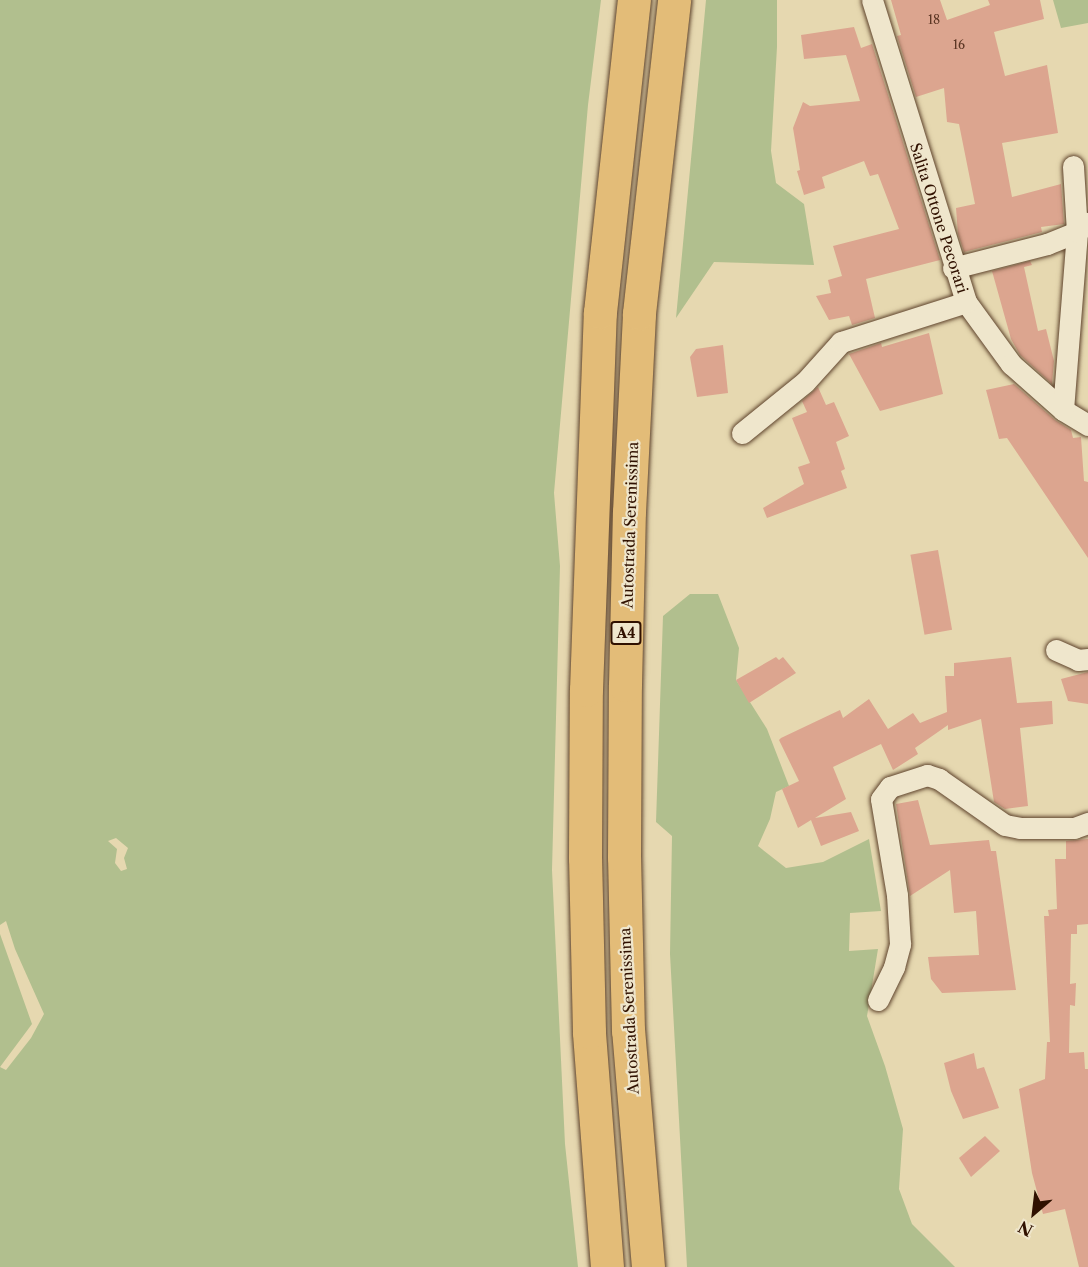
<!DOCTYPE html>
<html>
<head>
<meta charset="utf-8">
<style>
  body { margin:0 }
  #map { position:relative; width:1088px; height:1267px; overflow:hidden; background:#e6d8b0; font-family:"Libre Caslon Text",serif }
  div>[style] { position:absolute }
  .green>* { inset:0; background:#b1bf8e }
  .building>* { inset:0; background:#dca58f; transform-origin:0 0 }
  .roads { filter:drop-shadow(0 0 2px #5e432c) drop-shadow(0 0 2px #5e432c) }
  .minor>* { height:21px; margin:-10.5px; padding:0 10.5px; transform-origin:10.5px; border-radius:10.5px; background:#efe6cc }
  .motorway>* { height:33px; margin:-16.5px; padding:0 16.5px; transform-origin:16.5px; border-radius:16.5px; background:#e3bc78 }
  span { translate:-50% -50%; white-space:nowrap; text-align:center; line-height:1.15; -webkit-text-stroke:4.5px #efe6cc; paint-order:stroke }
  .number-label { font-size:12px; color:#5b3624 }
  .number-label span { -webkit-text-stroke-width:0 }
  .shield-label span { padding:2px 4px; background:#efe6cc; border:2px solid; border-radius:4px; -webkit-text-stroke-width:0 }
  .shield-label { font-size:14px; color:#301100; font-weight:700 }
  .street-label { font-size:15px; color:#301100 }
  .north { position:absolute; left:1004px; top:1183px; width:60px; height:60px; -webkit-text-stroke:4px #efe6cc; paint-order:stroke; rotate:208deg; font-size:16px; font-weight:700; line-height:24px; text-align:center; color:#301100 }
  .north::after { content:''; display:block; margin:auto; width:21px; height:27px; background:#301100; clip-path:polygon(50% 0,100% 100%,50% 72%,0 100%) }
</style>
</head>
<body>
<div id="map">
  <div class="green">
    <i style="clip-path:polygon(evenodd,0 0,601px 0,588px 105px,554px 493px,560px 566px,552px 870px,565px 1144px,578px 1267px,0 1267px,0 934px,32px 1024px,0 1067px,6px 1070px,31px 1038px,44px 1014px,15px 949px,6px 921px,0 925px,0 0,116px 838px,128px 848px,124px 858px,127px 869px,121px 871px,115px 863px,117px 849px,108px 841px,116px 838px)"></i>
    <i style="clip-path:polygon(706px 0,777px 0,777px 47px,771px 151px,776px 183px,804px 204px,814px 265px,714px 262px,676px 318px)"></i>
    <i style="clip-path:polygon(1053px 0,1088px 0,1088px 23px,1061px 28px)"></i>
    <i style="clip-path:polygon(690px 594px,718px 594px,739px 648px,736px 680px,767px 729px,789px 786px,776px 792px,770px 819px,758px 846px,786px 868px,823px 862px,869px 839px,881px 911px,850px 913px,849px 951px,878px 949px,867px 1016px,885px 1066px,903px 1129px,899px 1189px,912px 1224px,955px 1267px,687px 1267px,670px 954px,672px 836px,656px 822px,663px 616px)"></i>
  </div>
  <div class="building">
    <i style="clip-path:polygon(891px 0,940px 0,947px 20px,990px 5px,988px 0,1040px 0,1044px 19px,994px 32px,1005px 76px,1047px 65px,1058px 133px,1002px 143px,1012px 197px,1061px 184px,1064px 224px,1041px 227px,1042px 232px,964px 252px,958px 234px,956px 208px,975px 204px,959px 124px,947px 122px,944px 88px,916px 97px,897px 36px,901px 35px)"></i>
    <i style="clip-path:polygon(854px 27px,861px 48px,872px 44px,940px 260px,866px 279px,875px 318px,852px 325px,849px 316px,829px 320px,816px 296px,831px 293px,828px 280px,842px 276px,833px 246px,899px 229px,878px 174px,870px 176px,864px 161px,822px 177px,825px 188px,804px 195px,797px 171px,800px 170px,793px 128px,803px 102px,810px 106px,860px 101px,846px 55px,804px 59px,801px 35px)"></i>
    <i style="clip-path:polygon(1030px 261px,1032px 265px,1024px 267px,1038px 331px,1046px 329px,1054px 361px,1052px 384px,1020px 355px,1011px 339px,992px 271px)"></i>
    <i style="clip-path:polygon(929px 333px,943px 394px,880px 411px,849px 354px,881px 343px,882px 347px)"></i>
    <i style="clip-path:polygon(723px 345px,728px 393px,697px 397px,690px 357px,696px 349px)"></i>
    <i style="clip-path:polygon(1014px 384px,1055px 420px,1071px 430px,1073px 438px,1081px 437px,1084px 481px,1088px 482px,1088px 558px,1007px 438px,999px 439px,986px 390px)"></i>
    <i style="clip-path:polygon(818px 387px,826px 405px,834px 402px,849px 436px,836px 442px,845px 469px,841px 471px,847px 488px,767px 518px,763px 508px,804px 484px,798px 467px,810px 463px,792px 418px,807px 412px,802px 401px)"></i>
    <i style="left:938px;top:550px;width:81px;height:28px;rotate:80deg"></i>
    <i style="clip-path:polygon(776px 657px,779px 660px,783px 657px,796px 673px,749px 703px,736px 680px)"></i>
    <i style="clip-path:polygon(1011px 657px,1017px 703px,1052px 701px,1053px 724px,1020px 728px,1028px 806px,1005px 809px,994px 802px,981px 719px,948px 730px,948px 725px,915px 748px,918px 754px,893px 770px,881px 744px,833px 767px,846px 799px,815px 818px,851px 812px,859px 831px,821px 846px,811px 820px,798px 828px,782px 789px,799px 781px,779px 740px,781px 738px,840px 710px,843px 718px,869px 699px,888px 729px,913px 713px,920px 723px,947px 712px,945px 676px,954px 676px,954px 663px)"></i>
    <i style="clip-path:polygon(1088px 672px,1088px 704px,1068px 701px,1061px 679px)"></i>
    <i style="clip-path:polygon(918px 800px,930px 845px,989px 840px,991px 851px,996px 851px,1016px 990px,942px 993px,931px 979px,928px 957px,979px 955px,976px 911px,954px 913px,950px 870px,910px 896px,896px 804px)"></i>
    <i style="clip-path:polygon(1088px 839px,1088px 924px,1077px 925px,1077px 934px,1071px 934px,1070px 984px,1076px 983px,1075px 1006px,1070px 1005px,1069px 1053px,1084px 1052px,1085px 1069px,1088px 1069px,1088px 1267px,1079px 1267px,1065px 1209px,1043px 1214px,1032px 1173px,1019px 1089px,1045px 1079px,1047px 1042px,1050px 1042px,1044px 916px,1049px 916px,1048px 910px,1057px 909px,1055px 859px,1066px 859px,1066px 841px)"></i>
    <i style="clip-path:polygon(974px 1053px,977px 1069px,984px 1067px,999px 1108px,963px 1119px,951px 1091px,944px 1063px)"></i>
    <i style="clip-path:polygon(985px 1136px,1000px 1151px,971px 1177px,959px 1158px)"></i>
  </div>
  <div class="roads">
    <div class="minor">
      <i style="left:872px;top:0;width:316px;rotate:72.7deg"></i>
      <i style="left:966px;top:302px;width:77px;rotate:54deg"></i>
      <i style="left:1011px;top:364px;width:69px;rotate:41.5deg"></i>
      <i style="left:1063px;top:410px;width:29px;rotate:31deg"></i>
      <i style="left:953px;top:268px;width:97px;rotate:-14.3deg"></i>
      <i style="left:1047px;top:244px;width:32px;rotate:-22deg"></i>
      <i style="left:1077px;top:232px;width:13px;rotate:-45deg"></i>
      <i style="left:1063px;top:410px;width:179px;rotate:-85.5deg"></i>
      <i style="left:1077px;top:232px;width:66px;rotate:-93.5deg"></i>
      <i style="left:742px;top:433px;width:81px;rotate:-39deg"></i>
      <i style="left:805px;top:382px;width:54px;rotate:-48deg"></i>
      <i style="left:841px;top:342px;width:131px;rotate:-17.7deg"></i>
      <i style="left:1056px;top:650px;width:24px;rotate:24deg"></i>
      <i style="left:1078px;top:660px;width:10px;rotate:-6deg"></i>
      <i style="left:878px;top:1000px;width:37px;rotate:-64deg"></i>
      <i style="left:894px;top:967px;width:24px;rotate:-75deg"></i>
      <i style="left:900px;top:944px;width:49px;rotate:-93.5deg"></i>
      <i style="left:897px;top:895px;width:97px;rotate:-99.5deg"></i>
      <i style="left:881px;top:799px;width:15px;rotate:-53deg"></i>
      <i style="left:890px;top:787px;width:39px;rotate:-18deg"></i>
      <i style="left:927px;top:775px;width:13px;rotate:18deg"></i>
      <i style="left:939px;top:779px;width:80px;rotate:34.9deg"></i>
      <i style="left:1005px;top:825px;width:15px;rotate:11deg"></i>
      <i style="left:1020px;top:828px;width:54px"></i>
      <i style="left:1074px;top:828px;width:15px;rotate:-20deg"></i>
    </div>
    <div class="motorway">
      <i style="left:607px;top:1267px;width:236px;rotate:-94.4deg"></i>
      <i style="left:589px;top:1032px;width:174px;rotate:-91.3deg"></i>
      <i style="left:585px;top:858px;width:168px;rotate:-89.7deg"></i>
      <i style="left:586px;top:690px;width:378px;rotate:-87.9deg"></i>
      <i style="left:600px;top:312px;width:314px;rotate:-83.8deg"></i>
      <i style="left:648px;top:1267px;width:237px;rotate:-94.8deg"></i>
      <i style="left:628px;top:1031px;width:174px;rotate:-91.3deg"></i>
      <i style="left:624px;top:857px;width:172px;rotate:-89.7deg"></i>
      <i style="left:625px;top:685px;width:173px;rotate:-88.7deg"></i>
      <i style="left:629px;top:512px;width:199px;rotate:-87.1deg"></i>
      <i style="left:639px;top:313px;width:315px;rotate:-83.6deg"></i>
    </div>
  </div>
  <div class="number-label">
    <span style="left:934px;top:20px">18</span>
    <span style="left:959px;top:45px">16</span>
  </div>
  <div class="shield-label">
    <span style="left:626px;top:633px">A4</span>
  </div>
  <div class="street-label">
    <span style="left:939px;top:218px;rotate:72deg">Salita Ottone Pecorari</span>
    <span style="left:630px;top:525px;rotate:-88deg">Autostrada Serenissima</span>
    <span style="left:629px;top:1011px;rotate:-93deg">Autostrada Serenissima</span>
  </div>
  <div class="north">N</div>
</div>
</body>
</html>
